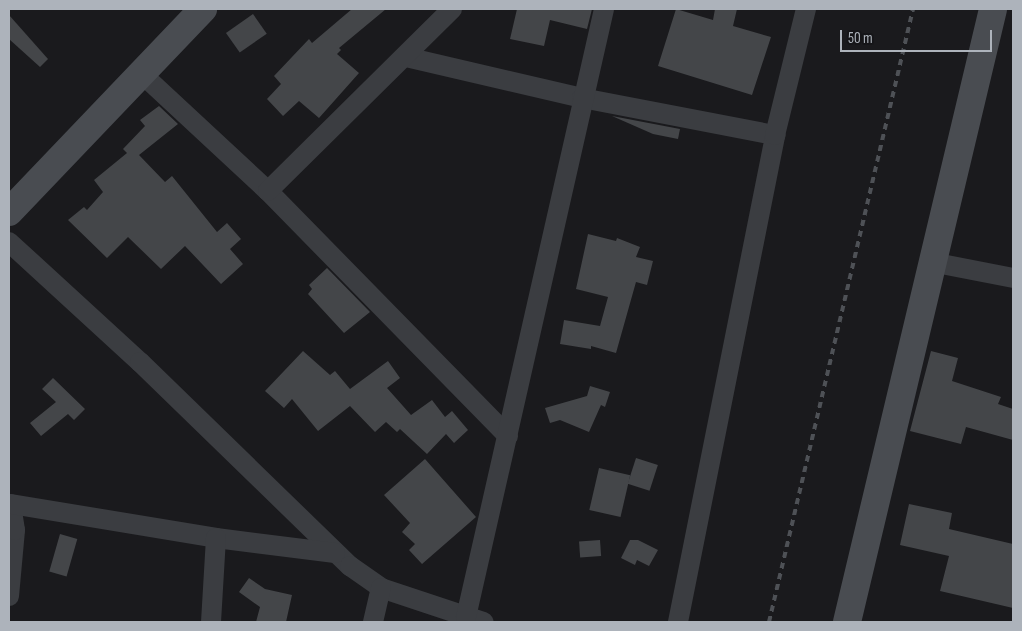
<!DOCTYPE html>
<html>
<head>
<meta charset="utf-8">
<style>
  body { margin:0 }
  #map { position:relative; width:1022px; height:631px; overflow:hidden; background:#1a1a1d; font-family:"Sofia Sans Condensed",sans-serif }
  div>[style] { position:absolute }
  .building>* { inset:0; background:#444649; transform-origin:0 0 }
  .street>* { height:20px; margin:-10px; padding:0 10px; transform-origin:10px; border-radius:10px; background:#3b3d41 }
  .secondary>* { height:28px; margin:-14px; padding:0 14px; transform-origin:14px; border-radius:14px; background:#494c51 }
  .rail>* { height:4px; margin-top:-2px; transform-origin:0; background:repeating-linear-gradient(90deg,#4e5156 0 6px,transparent 0 11px) }
  span { translate:-50% -50%; white-space:nowrap; text-align:center; line-height:1.15; -webkit-text-stroke:4px #151518; paint-order:stroke }
  .frame { position:absolute; inset:0; border:10px solid #adb3bb; pointer-events:none }
  .scale { position:absolute; left:840px; top:30px; width:152px; height:22px; box-sizing:border-box; border:2px solid #adb3bb; border-top:0; padding-left:6px; font-size:15px; line-height:18px; white-space:nowrap; color:#adb3bb; -webkit-text-stroke:4px #151518; paint-order:stroke }
</style>
</head>
<body>
<div id="map">
  <div class="building">
    <i style="clip-path:polygon(352px 9px,386px 9px,339px 48px,341px 50px,337px 54px,359px 73px,319px 118px,299px 101px,283px 116px,267px 99px,281px 84px,274px 76px,309px 39px,312px 43px)"></i>
    <i style="clip-path:polygon(517px 9px,592px 9px,587px 29px,550px 20px,544px 46px,510px 39px)"></i>
    <i style="clip-path:polygon(676px 9px,713px 20px,715px 9px,737px 9px,733px 26px,771px 37px,752px 95px,658px 66px)"></i>
    <i style="left:253px;top:14px;width:24px;height:33px;rotate:55deg"></i>
    <i style="clip-path:polygon(9px 15px,48px 59px,40px 67px,9px 39px)"></i>
    <i style="clip-path:polygon(159px 106px,178px 124px,139px 155px,165px 182px,172px 176px,217px 232px,227px 223px,241px 239px,230px 249px,243px 264px,221px 284px,185px 246px,161px 269px,128px 237px,107px 258px,68px 220px,84px 207px,87px 210px,103px 192px,94px 180px,127px 153px,123px 149px,145px 126px,140px 120px)"></i>
    <i style="clip-path:polygon(612px 116px,680px 129px,678px 139px,653px 134px)"></i>
    <i style="clip-path:polygon(588px 234px,616px 241px,617px 238px,640px 247px,636px 257px,653px 261px,647px 285px,636px 282px,616px 353px,591px 346px,591px 349px,560px 344px,564px 320px,600px 326px,608px 297px,576px 289px)"></i>
    <i style="clip-path:polygon(327px 268px,370px 312px,344px 333px,308px 294px,312px 289px,309px 285px)"></i>
    <i style="clip-path:polygon(303px 351px,330px 375px,335px 371px,350px 389px,388px 361px,400px 378px,387px 388px,411px 415px,432px 400px,445px 417px,452px 411px,468px 430px,454px 443px,446px 434px,427px 454px,400px 429px,397px 432px,386px 422px,375px 432px,350px 406px,318px 431px,292px 399px,284px 408px,265px 391px)"></i>
    <i style="clip-path:polygon(931px 351px,958px 358px,952px 381px,1001px 397px,998px 404px,1013px 409px,1013px 440px,966px 427px,961px 444px,910px 431px)"></i>
    <i style="clip-path:polygon(53px 378px,85px 409px,74px 420px,68px 414px,41px 436px,30px 423px,56px 402px,42px 389px)"></i>
    <i style="clip-path:polygon(590px 386px,610px 392px,605px 407px,601px 405px,589px 432px,560px 420px,550px 423px,545px 408px,587px 396px)"></i>
    <i style="left:636px;top:458px;width:23px;height:27px;rotate:18deg"></i>
    <i style="clip-path:polygon(425px 459px,476px 517px,422px 564px,409px 550px,415px 544px,402px 532px,410px 523px,384px 495px)"></i>
    <i style="left:599px;top:468px;width:32px;height:43px;rotate:13deg"></i>
    <i style="clip-path:polygon(909px 504px,952px 513px,949px 529px,1013px 544px,1013px 608px,940px 591px,949px 556px,900px 545px)"></i>
    <i style="left:60px;top:534px;width:18px;height:39px;rotate:16deg"></i>
    <i style="left:600px;top:540px;width:16px;height:21px;rotate:86deg"></i>
    <i style="clip-path:polygon(630px 540px,638px 540px,658px 550px,649px 566px,637px 560px,635px 565px,621px 558px)"></i>
    <i style="clip-path:polygon(249px 578px,265px 589px,292px 595px,286px 622px,256px 622px,260px 607px,239px 592px)"></i>
  </div>
  <div class="street">
    <i style="left:406px;top:57px;width:181px;rotate:13.1deg"></i>
    <i style="left:582px;top:98px;width:197px;rotate:10.9deg"></i>
    <i style="left:142px;top:74px;width:172px;rotate:42.9deg"></i>
    <i style="left:268px;top:191px;width:343px;rotate:45.6deg"></i>
    <i style="left:268px;top:191px;width:259px;rotate:-44.7deg"></i>
    <i style="left:9px;top:242px;width:178px;rotate:42.5deg"></i>
    <i style="left:140px;top:362px;width:293px;rotate:44.2deg"></i>
    <i style="left:350px;top:566px;width:38px;rotate:35deg"></i>
    <i style="left:381px;top:588px;width:108px;rotate:18.4deg"></i>
    <i style="left:931px;top:262px;width:84px;rotate:11deg"></i>
    <i style="left:9px;top:596px;width:66px;rotate:-84.8deg"></i>
    <i style="left:15px;top:530px;width:26px;rotate:-99deg"></i>
    <i style="left:11px;top:504px;width:208px;rotate:9.4deg"></i>
    <i style="left:216px;top:538px;width:120px;rotate:7.2deg"></i>
    <i style="left:466px;top:617px;width:623px;rotate:-77.21deg"></i>
    <i style="left:211px;top:622px;width:84px;rotate:-86.6deg"></i>
    <i style="left:373px;top:622px;width:35px;rotate:-77deg"></i>
    <i style="left:678px;top:622px;width:497px;rotate:-78.7deg"></i>
    <i style="left:775px;top:135px;width:130px;rotate:-76.2deg"></i>
  </div>
  <div class="secondary">
    <i style="left:9px;top:212px;width:281px;rotate:-46.3deg"></i>
    <i style="left:847px;top:622px;width:630px;rotate:-76.6deg"></i>
  </div>
  <div class="rail">
    <i style="left:769px;top:622px;width:630px;rotate:-76.78deg"></i>
  </div>
  <div class="frame"></div>
  <div class="scale">50 m</div>
</div>
</body>
</html>
